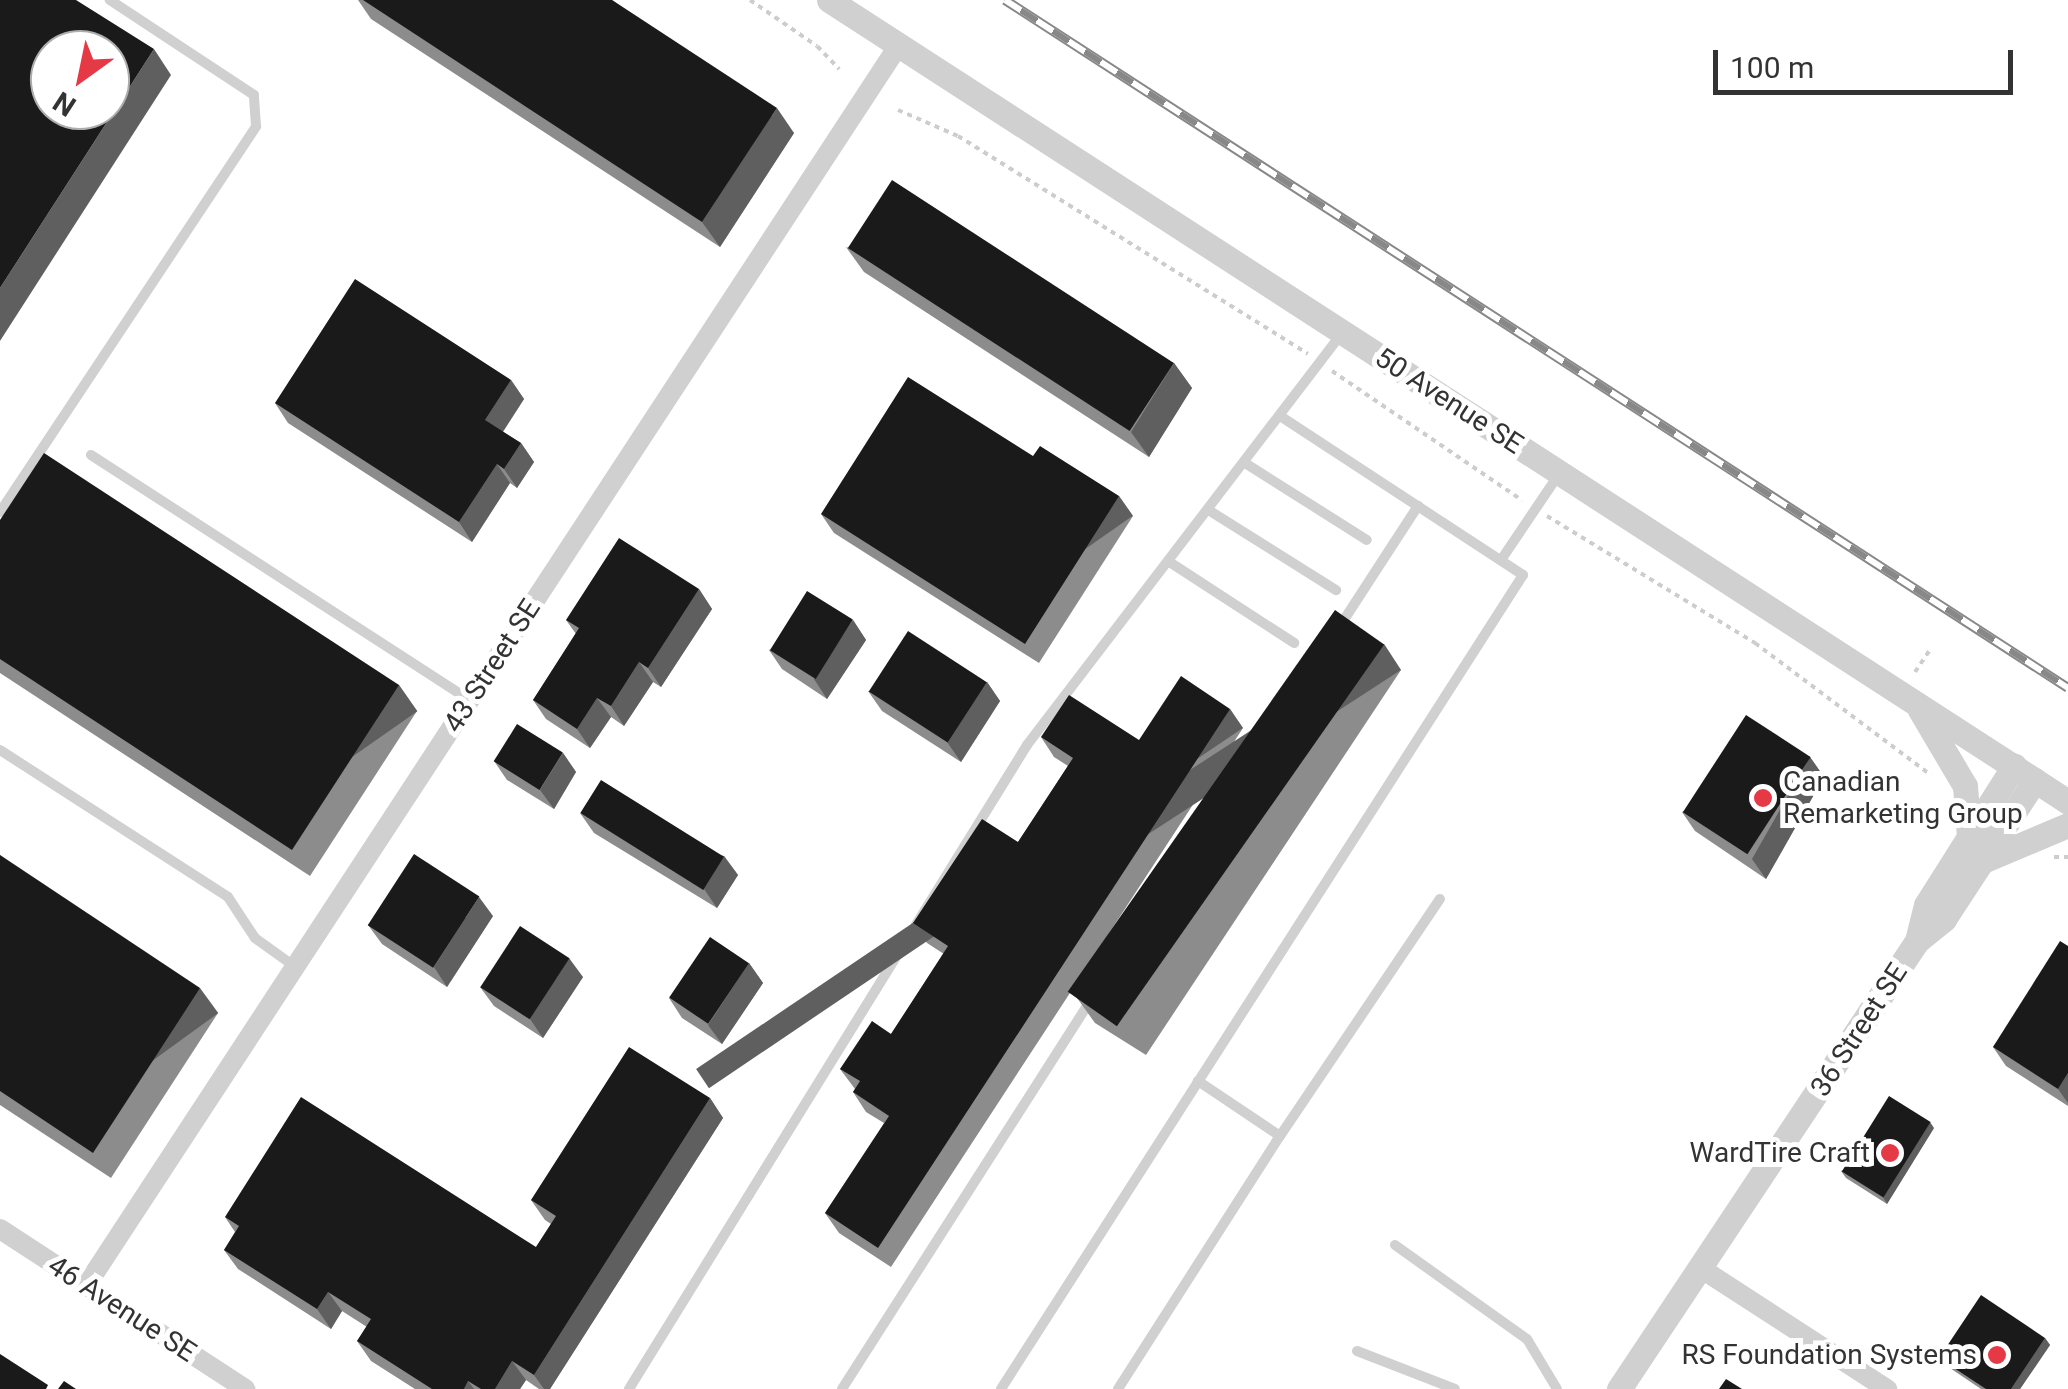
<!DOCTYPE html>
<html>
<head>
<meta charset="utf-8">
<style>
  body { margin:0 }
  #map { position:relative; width:2068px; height:1389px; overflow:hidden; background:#fff; font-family:Roboto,sans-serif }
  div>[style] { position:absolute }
  .path>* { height:4px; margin-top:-2px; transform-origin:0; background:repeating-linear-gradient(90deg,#cdcdcd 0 5px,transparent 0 10px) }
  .service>* { height:10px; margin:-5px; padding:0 5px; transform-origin:5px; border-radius:5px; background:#d0d0d0 }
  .minor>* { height:20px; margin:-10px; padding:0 10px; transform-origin:10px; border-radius:10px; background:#d0d0d0 }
  .tertiary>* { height:25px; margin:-12.5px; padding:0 12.5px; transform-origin:12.5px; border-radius:12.5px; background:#d0d0d0 }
  .rail>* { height:10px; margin-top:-5px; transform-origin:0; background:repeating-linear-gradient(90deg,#fff 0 19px,#888 0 38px); box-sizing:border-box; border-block:2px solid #888 }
  .wall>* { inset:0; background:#8c8c8c }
  .shaded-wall>* { inset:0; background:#5f5f5f; transform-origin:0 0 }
  .building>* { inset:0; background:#1a1a1a; transform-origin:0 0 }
  .dots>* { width:28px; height:28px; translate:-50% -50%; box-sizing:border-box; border:5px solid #fff; border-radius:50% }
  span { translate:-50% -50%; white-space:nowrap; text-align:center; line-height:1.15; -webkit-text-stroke:10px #fff; paint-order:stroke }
  .street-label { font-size:28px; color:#333 }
  .poi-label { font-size:28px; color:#333 }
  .left { translate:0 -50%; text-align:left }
  .right { translate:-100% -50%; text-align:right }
  .north { position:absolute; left:30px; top:30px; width:100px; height:100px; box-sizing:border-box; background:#fff; border:2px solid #adadad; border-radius:50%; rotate:213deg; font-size:28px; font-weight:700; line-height:40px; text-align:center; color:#333 }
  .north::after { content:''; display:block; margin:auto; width:35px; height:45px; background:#e63946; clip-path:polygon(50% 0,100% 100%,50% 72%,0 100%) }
  .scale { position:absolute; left:1713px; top:50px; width:300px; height:45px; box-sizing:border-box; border:5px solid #333; border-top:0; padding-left:12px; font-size:30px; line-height:35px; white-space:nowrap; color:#333; -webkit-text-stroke:8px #fff; paint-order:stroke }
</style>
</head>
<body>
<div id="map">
  <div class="path">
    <i style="left:750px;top:0;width:81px;rotate:34.5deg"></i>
    <i style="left:817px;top:46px;width:32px;rotate:46deg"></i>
    <i style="left:898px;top:110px;width:65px;rotate:23.4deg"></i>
    <i style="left:958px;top:136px;width:412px;rotate:31.9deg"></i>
    <i style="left:1332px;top:371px;width:230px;rotate:34.2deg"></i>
    <i style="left:1547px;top:516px;width:244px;rotate:31.4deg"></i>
    <i style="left:1755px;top:643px;width:220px;rotate:36.9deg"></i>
    <i style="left:1915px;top:672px;width:27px;rotate:-56deg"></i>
    <i style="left:2054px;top:857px;width:14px"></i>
  </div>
  <div class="service">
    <i style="left:91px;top:455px;width:450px;rotate:32.9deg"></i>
    <i style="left:1245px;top:463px;width:144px;rotate:32.3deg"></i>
    <i style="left:1210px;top:511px;width:149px;rotate:32.1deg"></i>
    <i style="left:0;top:512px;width:463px;rotate:-56.4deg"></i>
    <i style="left:256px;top:126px;width:31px;rotate:-94deg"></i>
    <i style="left:254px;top:95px;width:173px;rotate:-146.6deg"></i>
    <i style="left:1501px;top:560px;width:104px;rotate:-56deg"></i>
    <i style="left:1171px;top:563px;width:147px;rotate:33deg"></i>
    <i style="left:1338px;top:629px;width:147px;rotate:-57deg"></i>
    <i style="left:0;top:750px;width:271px;rotate:32.8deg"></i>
    <i style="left:228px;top:897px;width:49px;rotate:56.6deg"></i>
    <i style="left:255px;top:938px;width:48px;rotate:35.7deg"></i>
    <i style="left:1280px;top:1136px;width:286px;rotate:-56deg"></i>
    <i style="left:1395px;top:1245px;width:162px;rotate:35.5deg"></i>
    <i style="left:1527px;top:1339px;width:58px;rotate:59deg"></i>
    <i style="left:1357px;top:1351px;width:105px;rotate:21.2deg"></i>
    <i style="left:629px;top:1389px;width:757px;rotate:-58.28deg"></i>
    <i style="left:1027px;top:745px;width:519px;rotate:-52.6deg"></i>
    <i style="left:842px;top:1389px;width:464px;rotate:-57.4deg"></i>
    <i style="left:1001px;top:1389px;width:967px;rotate:-57.33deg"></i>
    <i style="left:1523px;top:575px;width:288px;rotate:-146.8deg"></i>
    <i style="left:1118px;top:1389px;width:300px;rotate:-57.4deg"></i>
    <i style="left:1280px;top:1136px;width:99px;rotate:-146.1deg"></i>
  </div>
  <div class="minor">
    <i style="left:0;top:1229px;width:293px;rotate:33.1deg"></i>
    <i style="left:1702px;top:1269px;width:221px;rotate:33deg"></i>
    <i style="left:86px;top:1286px;width:1482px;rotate:-56.78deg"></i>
  </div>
  <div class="tertiary">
    <i style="left:829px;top:0;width:1476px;rotate:32.91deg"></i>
    <i style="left:1920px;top:710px;width:88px;rotate:59.4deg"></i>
    <i style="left:1965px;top:786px;width:51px;rotate:85.5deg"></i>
    <i style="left:1985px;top:860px;width:90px;rotate:-22.9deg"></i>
    <i style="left:1917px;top:941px;width:37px;rotate:-76deg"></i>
    <i style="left:1926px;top:905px;width:165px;rotate:-57.7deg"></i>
    <i style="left:1619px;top:1389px;width:538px;rotate:-56.37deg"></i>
    <i style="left:1917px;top:941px;width:35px;rotate:-39deg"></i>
    <i style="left:1944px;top:919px;width:166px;rotate:-56.8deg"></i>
  </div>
  <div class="rail">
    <i style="left:1005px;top:0;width:1266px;rotate:32.91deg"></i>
  </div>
  <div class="wall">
    <i style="clip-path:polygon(358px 0,612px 0,794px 133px,720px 247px,371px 19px)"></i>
    <i style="clip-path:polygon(846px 247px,1174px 363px,1192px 388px,1149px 457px,864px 272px)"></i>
    <i style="clip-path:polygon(511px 380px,524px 399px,503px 432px,521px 443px,534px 462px,517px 488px,510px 483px,472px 542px,288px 423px,275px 403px)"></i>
    <i style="clip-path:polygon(1119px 496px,1133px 516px,1039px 663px,834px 533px,821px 514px)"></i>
    <i style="clip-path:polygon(0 520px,399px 685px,417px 711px,310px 876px,0 673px)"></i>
    <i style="clip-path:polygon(699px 589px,712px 609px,661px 687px,653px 682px,624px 726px,611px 717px,590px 748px,546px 719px,533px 700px,576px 634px,566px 620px)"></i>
    <i style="clip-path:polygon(853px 620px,866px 640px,827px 699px,782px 669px,769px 650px)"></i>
    <i style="clip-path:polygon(1384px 644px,1401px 670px,1146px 1055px,1095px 1023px,1077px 998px)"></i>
    <i style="clip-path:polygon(987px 682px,1000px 701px,961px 762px,882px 711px,868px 691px)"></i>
    <i style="clip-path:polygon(1230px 709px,1243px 728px,891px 1267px,839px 1233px,825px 1213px,884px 1123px,866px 1112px,853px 1092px,855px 1089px,840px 1069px,891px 1034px,944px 954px,927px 943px,913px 923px,1018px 842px,1068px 766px,1054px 757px,1041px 737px,1139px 740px)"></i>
    <i style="clip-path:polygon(563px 753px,576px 772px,554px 809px,507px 780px,494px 761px)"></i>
    <i style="clip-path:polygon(1810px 757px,1824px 777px,1766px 879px,1695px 831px,1682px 812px)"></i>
    <i style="clip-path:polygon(580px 813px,724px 856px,738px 875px,717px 908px,594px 833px)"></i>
    <i style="clip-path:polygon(0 855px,218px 1013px,111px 1178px,0 1105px)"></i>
    <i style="clip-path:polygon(493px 916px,447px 987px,382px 944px,368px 925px)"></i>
    <i style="clip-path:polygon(2068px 946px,2068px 1106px,2006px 1066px,1993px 1047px)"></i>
    <i style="clip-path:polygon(749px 963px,763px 983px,722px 1044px,682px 1018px,669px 998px)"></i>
    <i style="clip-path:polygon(583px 977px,543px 1038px,494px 1006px,480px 987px)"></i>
    <i style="clip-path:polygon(710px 1098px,723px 1118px,550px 1389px,539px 1389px,526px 1380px,520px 1389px,415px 1389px,371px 1361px,357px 1341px,367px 1327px,342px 1311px,331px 1329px,238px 1269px,224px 1250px,235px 1232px,225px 1217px,536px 1247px,551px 1224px,545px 1220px,531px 1200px)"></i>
    <i style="clip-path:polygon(1934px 1128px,1887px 1204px,1846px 1178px,1841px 1171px)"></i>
    <i style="clip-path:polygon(2045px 1338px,2050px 1345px,2020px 1389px,1981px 1389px,1944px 1364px,1939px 1358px)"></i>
  </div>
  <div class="shaded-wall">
    <i style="clip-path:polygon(154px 49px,171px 75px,0 341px,0 288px)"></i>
    <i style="clip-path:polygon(777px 108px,794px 133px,720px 247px,702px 222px)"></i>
    <i style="clip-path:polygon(1174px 363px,1192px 388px,1149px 457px,1131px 432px)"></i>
    <i style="clip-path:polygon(511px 380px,524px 399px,498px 439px,485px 420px)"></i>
    <i style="clip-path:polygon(521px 443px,534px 462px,517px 488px,504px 469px)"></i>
    <i style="clip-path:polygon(497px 464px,510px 483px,472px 542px,459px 522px)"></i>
    <i style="left:1119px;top:496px;width:24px;height:175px;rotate:55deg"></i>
    <i style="clip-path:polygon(699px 589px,712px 609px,661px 687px,648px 668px)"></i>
    <i style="clip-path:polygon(853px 620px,866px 640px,827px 699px,814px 679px)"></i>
    <i style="left:1384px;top:644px;width:31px;height:462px;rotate:57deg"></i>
    <i style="clip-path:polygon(639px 662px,653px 682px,624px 726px,611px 706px)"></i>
    <i style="clip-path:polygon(987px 682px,1000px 701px,961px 762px,947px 742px)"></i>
    <i style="left:399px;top:685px;width:32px;height:197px;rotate:55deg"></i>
    <i style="clip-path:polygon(597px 698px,611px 717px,590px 748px,577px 729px)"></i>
    <i style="left:1230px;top:709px;width:23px;height:644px;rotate:56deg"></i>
    <i style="clip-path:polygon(563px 753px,576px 772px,554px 809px,540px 790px)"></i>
    <i style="clip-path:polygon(1810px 757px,1824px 777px,1766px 879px,1752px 859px)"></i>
    <i style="clip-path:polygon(724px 856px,738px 875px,717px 908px,704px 889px)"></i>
    <i style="clip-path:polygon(479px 897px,493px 916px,447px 987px,434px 967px)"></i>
    <i style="clip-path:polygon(569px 958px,583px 977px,543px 1038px,530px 1019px)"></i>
    <i style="clip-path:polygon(749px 963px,763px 983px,722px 1044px,708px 1025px)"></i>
    <i style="left:200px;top:988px;width:31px;height:197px;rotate:54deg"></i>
    <i style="clip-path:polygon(2068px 1073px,2068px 1103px,2058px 1089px)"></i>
    <i style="clip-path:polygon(710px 1098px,723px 1118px,550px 1389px,544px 1389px,534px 1375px)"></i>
    <i style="clip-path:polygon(1930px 1122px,1934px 1128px,1887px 1204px,1883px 1197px)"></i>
    <i style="clip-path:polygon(328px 1292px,342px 1311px,331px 1329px,317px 1309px)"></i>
    <i style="clip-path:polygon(2045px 1338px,2050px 1345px,2020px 1389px,2011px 1389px)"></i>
    <i style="clip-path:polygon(512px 1361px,526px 1380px,520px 1389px,495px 1389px)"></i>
    <i style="clip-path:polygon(468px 1381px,474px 1389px,464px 1389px)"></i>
  </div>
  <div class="building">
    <i style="clip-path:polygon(evenodd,0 0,76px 0,154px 49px,0 288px,0 0,50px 50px,110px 50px,110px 110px,50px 110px,50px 50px)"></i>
    <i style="clip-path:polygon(363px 0,612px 0,777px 108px,702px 222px)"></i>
    <i style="left:892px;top:180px;width:336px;height:81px;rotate:33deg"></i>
    <i style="clip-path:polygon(355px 279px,511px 380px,485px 420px,521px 443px,504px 469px,497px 464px,459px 522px,275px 403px)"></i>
    <i style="clip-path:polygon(908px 377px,1033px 456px,1040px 446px,1119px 496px,1025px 644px,821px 514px)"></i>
    <i style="clip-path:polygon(44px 453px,399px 685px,292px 850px,0 659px,0 520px)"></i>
    <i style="clip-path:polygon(619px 538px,699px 589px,648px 668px,639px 662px,611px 706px,597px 698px,577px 729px,533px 700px,579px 628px,566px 620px)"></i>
    <i style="left:807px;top:591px;width:54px;height:70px;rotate:32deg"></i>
    <i style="left:1335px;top:610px;width:60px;height:466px;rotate:35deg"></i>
    <i style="left:908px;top:631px;width:94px;height:72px;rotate:33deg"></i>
    <i style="clip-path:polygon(1181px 676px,1230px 709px,878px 1248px,825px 1213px,889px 1116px,853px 1092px,860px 1081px,840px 1069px,872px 1021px,891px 1034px,948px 946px,913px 923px,982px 819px,1018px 842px,1073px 758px,1041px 737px,1069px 695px,1139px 740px)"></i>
    <i style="left:1746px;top:715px;width:77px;height:116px;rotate:33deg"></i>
    <i style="left:517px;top:724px;width:54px;height:44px;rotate:32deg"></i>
    <i style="left:601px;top:780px;width:145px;height:39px;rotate:32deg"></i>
    <i style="left:414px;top:854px;width:78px;height:85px;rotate:33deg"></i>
    <i style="clip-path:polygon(0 855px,200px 988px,93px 1153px,0 1091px)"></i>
    <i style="left:520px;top:926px;width:59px;height:73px;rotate:33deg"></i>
    <i style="left:710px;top:937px;width:47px;height:73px;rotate:34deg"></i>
    <i style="clip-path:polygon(2060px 941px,2068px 946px,2068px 1073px,2058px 1089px,1993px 1047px)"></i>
    <i style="clip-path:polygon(629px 1047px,710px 1098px,534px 1375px,512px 1361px,495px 1389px,481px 1389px,468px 1381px,464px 1389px,432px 1389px,357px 1341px,371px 1319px,328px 1292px,317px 1309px,224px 1250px,239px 1226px,225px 1217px,301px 1097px,536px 1247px,556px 1216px,531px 1200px)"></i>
    <i style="left:1889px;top:1096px;width:49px;height:89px;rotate:32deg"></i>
    <i style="clip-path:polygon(1981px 1295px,2045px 1338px,2011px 1389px,1986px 1389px,1939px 1358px)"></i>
    <i style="clip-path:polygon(0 1354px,48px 1385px,46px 1389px,0 1389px)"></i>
    <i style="clip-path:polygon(1726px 1379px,1742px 1389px,1719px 1389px)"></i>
    <i style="clip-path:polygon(64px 1381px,76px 1389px,58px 1389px)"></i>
  </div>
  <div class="dots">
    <i style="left:1763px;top:798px;background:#e63946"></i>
    <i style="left:1890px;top:1153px;background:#e63946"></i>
    <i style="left:1997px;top:1355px;background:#e63946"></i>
  </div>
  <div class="street-label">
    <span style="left:1449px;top:401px;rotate:33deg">50 Avenue SE</span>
    <span style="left:492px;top:666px;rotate:-57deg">43 Street SE</span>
    <span style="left:1859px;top:1030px;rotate:-57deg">36 Street SE</span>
    <span style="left:122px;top:1309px;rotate:33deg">46 Avenue SE</span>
  </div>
  <div class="poi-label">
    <span class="left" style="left:1783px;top:798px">Canadian<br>Remarketing Group</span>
    <span class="right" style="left:1870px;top:1153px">WardTire Craft</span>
    <span class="right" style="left:1977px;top:1355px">RS Foundation Systems</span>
  </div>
  <div class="north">N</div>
  <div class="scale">100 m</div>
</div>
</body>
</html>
